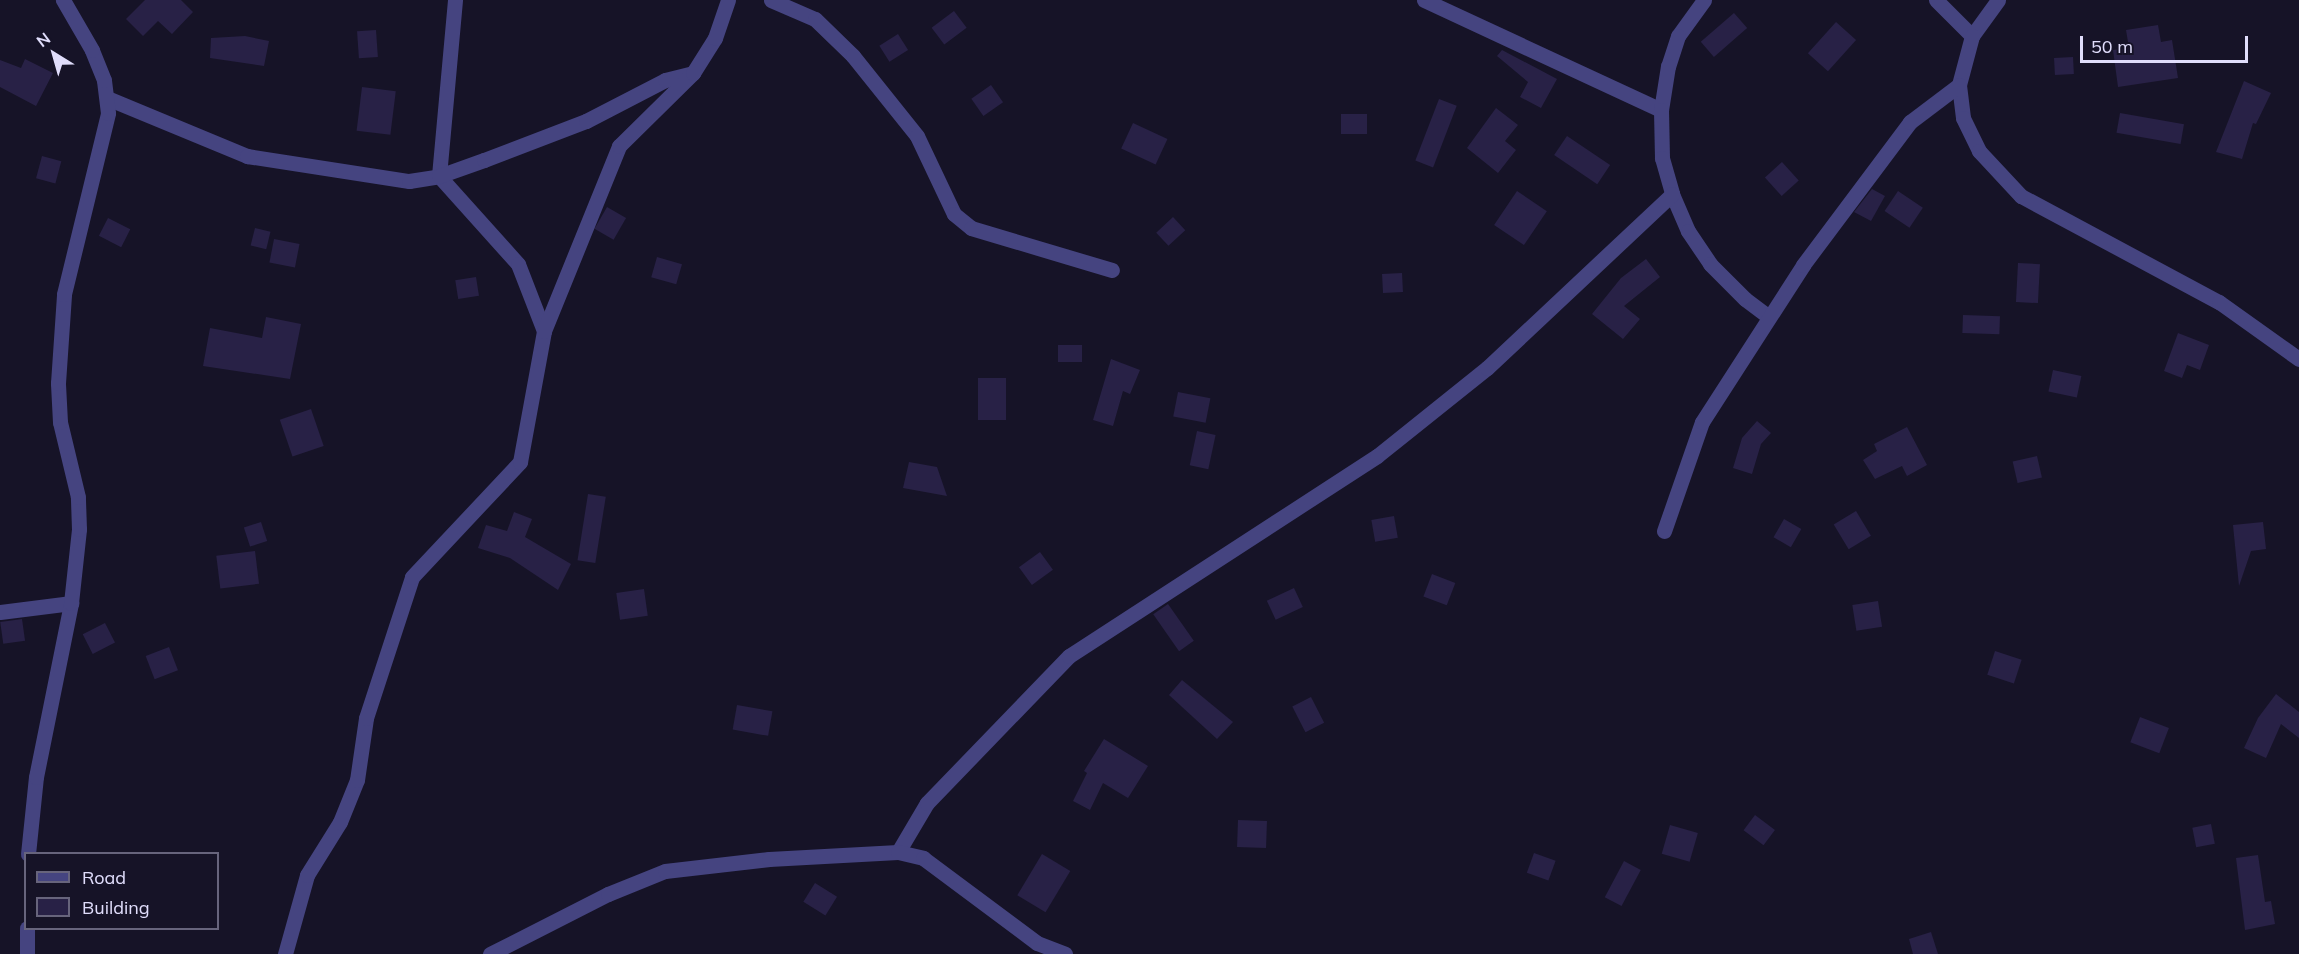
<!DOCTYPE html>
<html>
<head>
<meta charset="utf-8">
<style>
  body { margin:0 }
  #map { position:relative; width:2299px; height:954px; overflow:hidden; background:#161327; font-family:Mulish,sans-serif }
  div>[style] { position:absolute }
  .building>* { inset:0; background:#282146; transform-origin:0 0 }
  .minor>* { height:15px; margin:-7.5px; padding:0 7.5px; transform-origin:7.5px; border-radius:7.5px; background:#454480 }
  span { translate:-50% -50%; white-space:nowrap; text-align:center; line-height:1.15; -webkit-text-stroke:6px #161327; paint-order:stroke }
  .legend { position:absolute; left:24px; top:852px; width:195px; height:78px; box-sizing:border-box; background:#161327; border:2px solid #67647c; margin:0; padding:8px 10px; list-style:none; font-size:18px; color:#e0ddfb }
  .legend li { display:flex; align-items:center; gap:12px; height:30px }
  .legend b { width:30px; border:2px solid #67647c }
  .north { position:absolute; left:24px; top:24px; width:60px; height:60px; -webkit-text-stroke:4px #161327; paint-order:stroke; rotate:323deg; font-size:16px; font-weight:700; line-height:24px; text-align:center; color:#e0ddfb }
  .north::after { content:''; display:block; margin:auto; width:21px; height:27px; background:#e0ddfb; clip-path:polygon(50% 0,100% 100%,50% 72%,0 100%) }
  .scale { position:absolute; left:2080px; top:36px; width:168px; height:27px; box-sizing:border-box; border:3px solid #e0ddfb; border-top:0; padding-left:8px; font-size:18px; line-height:21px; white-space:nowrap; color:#e0ddfb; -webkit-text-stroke:4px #161327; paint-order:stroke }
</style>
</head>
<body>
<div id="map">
  <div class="building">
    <i style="clip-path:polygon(145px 0,181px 0,193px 12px,172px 34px,158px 21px,143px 36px,126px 19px)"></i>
    <i style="left:954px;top:11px;width:21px;height:28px;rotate:53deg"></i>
    <i style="left:1734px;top:13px;width:20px;height:44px;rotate:49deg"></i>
    <i style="left:1836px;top:22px;width:27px;height:42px;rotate:42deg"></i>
    <i style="clip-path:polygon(2158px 25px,2161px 42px,2172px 40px,2178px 78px,2118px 87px,2113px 50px,2129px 48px,2126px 30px)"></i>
    <i style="left:376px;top:30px;width:27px;height:19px;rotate:86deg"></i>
    <i style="left:898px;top:34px;width:19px;height:22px;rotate:58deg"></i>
    <i style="clip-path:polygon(245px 36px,269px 41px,264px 66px,210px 58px,211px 38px)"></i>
    <i style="clip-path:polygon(1502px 50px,1557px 79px,1541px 108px,1520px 97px,1528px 82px,1497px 56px)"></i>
    <i style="left:2073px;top:57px;width:17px;height:19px;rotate:87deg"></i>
    <i style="clip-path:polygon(25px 59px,53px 73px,36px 106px,0 87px,0 60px,21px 68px)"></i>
    <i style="clip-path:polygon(2244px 81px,2271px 93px,2256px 124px,2253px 123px,2242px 159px,2216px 152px)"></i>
    <i style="left:991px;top:85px;width:21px;height:24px;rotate:55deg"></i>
    <i style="left:362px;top:87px;width:34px;height:44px;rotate:7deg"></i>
    <i style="left:1439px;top:99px;width:19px;height:66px;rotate:21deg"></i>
    <i style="clip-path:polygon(1496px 108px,1518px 125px,1505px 141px,1516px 150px,1498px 173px,1467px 148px)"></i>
    <i style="left:2120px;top:113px;width:65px;height:20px;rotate:10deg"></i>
    <i style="left:1341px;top:114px;width:26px;height:20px"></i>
    <i style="left:1133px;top:123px;width:38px;height:28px;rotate:25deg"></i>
    <i style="left:1567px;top:136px;width:52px;height:23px;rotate:34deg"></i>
    <i style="left:42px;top:156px;width:20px;height:23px;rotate:15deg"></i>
    <i style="left:1782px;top:162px;width:25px;height:23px;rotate:48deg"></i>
    <i style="clip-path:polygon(1872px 189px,1885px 196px,1871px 221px,1854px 212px)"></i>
    <i style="left:1517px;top:191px;width:36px;height:41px;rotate:34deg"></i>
    <i style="left:1898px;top:191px;width:30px;height:24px;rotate:34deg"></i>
    <i style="left:607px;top:207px;width:22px;height:25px;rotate:30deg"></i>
    <i style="left:1173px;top:217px;width:18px;height:23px;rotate:47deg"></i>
    <i style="left:108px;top:218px;width:25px;height:20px;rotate:27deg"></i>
    <i style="left:255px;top:228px;width:16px;height:18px;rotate:14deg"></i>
    <i style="left:274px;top:239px;width:26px;height:24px;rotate:11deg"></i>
    <i style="left:657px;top:257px;width:26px;height:21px;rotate:16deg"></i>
    <i style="clip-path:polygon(1646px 259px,1660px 277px,1624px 306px,1640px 319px,1623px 339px,1592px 314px,1621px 278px)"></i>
    <i style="left:2018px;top:263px;width:22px;height:39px;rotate:3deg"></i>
    <i style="left:1402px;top:273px;width:19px;height:20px;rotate:87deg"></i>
    <i style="left:476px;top:277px;width:19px;height:21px;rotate:81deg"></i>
    <i style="left:1963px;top:315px;width:37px;height:18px;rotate:2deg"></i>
    <i style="clip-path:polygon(266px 317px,301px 324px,290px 379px,203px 366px,210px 328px,262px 338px)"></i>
    <i style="clip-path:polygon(2178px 333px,2209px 345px,2200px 370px,2187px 365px,2182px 378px,2164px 371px)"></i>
    <i style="left:1082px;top:345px;width:17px;height:24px;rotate:90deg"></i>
    <i style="clip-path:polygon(1111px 359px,1140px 370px,1130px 394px,1123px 391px,1113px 426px,1093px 420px)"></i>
    <i style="left:2053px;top:370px;width:29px;height:22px;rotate:12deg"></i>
    <i style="left:978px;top:378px;width:28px;height:42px"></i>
    <i style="left:1178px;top:392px;width:33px;height:25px;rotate:11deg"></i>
    <i style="left:311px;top:409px;width:39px;height:33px;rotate:71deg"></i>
    <i style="clip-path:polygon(1757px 421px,1771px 433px,1761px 444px,1752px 474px,1733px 468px,1742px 438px)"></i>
    <i style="clip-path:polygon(1907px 427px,1927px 465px,1907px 476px,1902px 466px,1875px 479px,1863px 460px,1877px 451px,1874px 444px)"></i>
    <i style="left:1197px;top:431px;width:19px;height:35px;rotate:12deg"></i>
    <i style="left:2037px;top:456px;width:22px;height:25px;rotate:77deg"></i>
    <i style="clip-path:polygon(909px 462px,937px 467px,947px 496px,903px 488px)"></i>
    <i style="left:588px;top:494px;width:18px;height:67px;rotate:9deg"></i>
    <i style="left:1856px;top:511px;width:29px;height:26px;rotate:59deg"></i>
    <i style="clip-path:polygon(514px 512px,532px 519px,525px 537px,571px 564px,558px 590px,510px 558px,478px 548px,486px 525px,507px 531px)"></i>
    <i style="left:1394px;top:516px;width:22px;height:23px;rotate:80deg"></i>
    <i style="left:1784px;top:519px;width:20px;height:21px;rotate:30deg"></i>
    <i style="left:261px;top:522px;width:20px;height:18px;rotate:72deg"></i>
    <i style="clip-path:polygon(2263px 522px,2266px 549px,2251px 551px,2239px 586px,2233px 525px)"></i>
    <i style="left:255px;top:551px;width:33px;height:39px;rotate:83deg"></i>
    <i style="left:1040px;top:552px;width:22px;height:26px;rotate:54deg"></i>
    <i style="left:1432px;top:574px;width:25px;height:24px;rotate:21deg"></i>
    <i style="left:1294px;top:588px;width:21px;height:30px;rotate:65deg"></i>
    <i style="left:644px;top:589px;width:27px;height:28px;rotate:82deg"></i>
    <i style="left:1878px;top:601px;width:26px;height:26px;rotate:81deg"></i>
    <i style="left:1168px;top:604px;width:45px;height:18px;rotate:55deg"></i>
    <i style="left:22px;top:619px;width:22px;height:22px;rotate:82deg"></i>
    <i style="left:105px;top:623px;width:22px;height:25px;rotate:63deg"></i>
    <i style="left:169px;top:647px;width:25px;height:25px;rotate:69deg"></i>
    <i style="left:1995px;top:651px;width:28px;height:25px;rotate:18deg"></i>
    <i style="clip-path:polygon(1182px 680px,1233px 722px,1217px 739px,1169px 695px)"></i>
    <i style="clip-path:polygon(2276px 694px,2299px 712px,2299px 738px,2281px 724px,2266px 758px,2244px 748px,2258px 718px)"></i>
    <i style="left:1311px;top:697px;width:29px;height:21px;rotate:63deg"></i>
    <i style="left:737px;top:705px;width:36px;height:25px;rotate:10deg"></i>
    <i style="left:2140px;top:717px;width:31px;height:27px;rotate:21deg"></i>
    <i style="clip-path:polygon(1104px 739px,1148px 766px,1128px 798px,1103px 783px,1090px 810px,1073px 801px,1087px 773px,1084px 771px)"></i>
    <i style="left:1755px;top:815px;width:25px;height:19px;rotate:37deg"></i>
    <i style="left:1238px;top:820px;width:29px;height:27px;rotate:2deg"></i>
    <i style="left:2211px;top:824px;width:20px;height:19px;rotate:79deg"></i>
    <i style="left:1670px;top:825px;width:29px;height:30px;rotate:16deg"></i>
    <i style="left:1534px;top:853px;width:23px;height:21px;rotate:20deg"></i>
    <i style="left:1042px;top:854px;width:33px;height:48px;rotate:31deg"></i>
    <i style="clip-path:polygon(2258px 855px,2265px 902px,2271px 901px,2275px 924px,2245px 930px,2236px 858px)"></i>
    <i style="left:1624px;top:861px;width:19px;height:41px;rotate:28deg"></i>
    <i style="left:815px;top:883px;width:26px;height:22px;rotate:32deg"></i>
    <i style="clip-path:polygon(1931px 932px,1938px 954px,1913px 954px,1909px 939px)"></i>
  </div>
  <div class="minor">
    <i style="left:455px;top:0;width:177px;rotate:95.2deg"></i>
    <i style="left:439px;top:176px;width:118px;rotate:48.1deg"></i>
    <i style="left:518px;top:264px;width:72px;rotate:68.8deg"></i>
    <i style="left:771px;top:0;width:48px;rotate:23.4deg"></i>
    <i style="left:815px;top:19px;width:53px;rotate:44.2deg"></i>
    <i style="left:853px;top:56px;width:102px;rotate:51.3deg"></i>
    <i style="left:917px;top:136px;width:86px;rotate:64.6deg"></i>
    <i style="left:954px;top:214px;width:22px;rotate:39deg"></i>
    <i style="left:971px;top:228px;width:147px;rotate:16.6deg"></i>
    <i style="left:1424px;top:0;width:261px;rotate:24.9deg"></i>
    <i style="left:1704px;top:0;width:44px;rotate:125.8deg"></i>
    <i style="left:1678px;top:36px;width:32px;rotate:108deg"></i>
    <i style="left:1668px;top:66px;width:45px;rotate:99deg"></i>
    <i style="left:1661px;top:110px;width:48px;rotate:88.8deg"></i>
    <i style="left:1662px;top:158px;width:37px;rotate:74deg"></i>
    <i style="left:1672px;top:194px;width:40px;rotate:66.6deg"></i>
    <i style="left:1688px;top:231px;width:40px;rotate:56deg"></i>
    <i style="left:1710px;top:264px;width:49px;rotate:45deg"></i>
    <i style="left:1745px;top:299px;width:30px;rotate:37deg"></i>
    <i style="left:1936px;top:0;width:51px;rotate:45deg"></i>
    <i style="left:1998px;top:0;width:44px;rotate:125.8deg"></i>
    <i style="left:1972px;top:36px;width:51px;rotate:104.9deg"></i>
    <i style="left:1959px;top:85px;width:33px;rotate:83deg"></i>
    <i style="left:1963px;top:118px;width:37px;rotate:64deg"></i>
    <i style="left:1979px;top:151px;width:62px;rotate:47deg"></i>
    <i style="left:2021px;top:196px;width:225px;rotate:28.2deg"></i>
    <i style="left:2219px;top:302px;width:98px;rotate:35.5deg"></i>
    <i style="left:107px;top:98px;width:152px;rotate:22.5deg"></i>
    <i style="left:247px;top:156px;width:164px;rotate:8.8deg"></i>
    <i style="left:409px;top:181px;width:30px;rotate:-9deg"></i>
    <i style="left:439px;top:176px;width:48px;rotate:-19.6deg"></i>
    <i style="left:484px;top:160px;width:109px;rotate:-20.9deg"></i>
    <i style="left:586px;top:121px;width:89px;rotate:-27.4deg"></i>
    <i style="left:665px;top:80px;width:29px;rotate:-14deg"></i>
    <i style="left:1664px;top:531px;width:115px;rotate:-70.8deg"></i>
    <i style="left:1702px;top:422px;width:187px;rotate:-57.2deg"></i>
    <i style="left:1803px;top:265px;width:179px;rotate:-53.2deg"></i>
    <i style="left:1910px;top:122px;width:61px;rotate:-37.1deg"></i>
    <i style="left:0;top:612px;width:72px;rotate:-7.2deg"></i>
    <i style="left:898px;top:852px;width:57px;rotate:-59.4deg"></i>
    <i style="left:927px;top:803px;width:204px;rotate:-46deg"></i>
    <i style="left:1069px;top:656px;width:367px;rotate:-33deg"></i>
    <i style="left:1377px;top:456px;width:141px;rotate:-38.7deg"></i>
    <i style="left:1487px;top:368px;width:254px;rotate:-43.2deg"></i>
    <i style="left:28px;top:854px;width:77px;rotate:-84.1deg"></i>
    <i style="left:36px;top:777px;width:177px;rotate:-78.6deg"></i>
    <i style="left:71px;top:603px;width:74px;rotate:-83.8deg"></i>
    <i style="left:79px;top:529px;width:32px;rotate:-92deg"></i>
    <i style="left:78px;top:497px;width:77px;rotate:-103.5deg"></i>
    <i style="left:60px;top:422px;width:39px;rotate:-93deg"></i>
    <i style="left:58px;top:383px;width:89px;rotate:-86.1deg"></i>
    <i style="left:64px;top:294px;width:186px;rotate:-76.3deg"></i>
    <i style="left:108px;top:113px;width:33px;rotate:-97deg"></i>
    <i style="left:104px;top:80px;width:32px;rotate:-112deg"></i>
    <i style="left:92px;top:50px;width:58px;rotate:-120.1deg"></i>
    <i style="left:27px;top:928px;width:26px;rotate:90deg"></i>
    <i style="left:285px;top:954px;width:82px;rotate:-74.4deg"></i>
    <i style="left:307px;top:875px;width:62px;rotate:-58.1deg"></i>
    <i style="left:340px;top:822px;width:45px;rotate:-68deg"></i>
    <i style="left:357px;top:780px;width:63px;rotate:-81.7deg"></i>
    <i style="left:366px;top:718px;width:148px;rotate:-71.9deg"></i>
    <i style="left:412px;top:577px;width:158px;rotate:-46.8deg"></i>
    <i style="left:520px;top:462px;width:133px;rotate:-79.6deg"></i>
    <i style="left:544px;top:331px;width:200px;rotate:-67.9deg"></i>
    <i style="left:619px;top:146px;width:104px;rotate:-44.6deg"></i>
    <i style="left:693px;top:73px;width:41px;rotate:-57.8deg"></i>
    <i style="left:715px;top:38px;width:40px;rotate:-71.1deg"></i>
    <i style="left:490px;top:954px;width:132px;rotate:-27deg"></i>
    <i style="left:608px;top:894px;width:61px;rotate:-22deg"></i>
    <i style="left:665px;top:871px;width:105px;rotate:-6.6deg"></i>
    <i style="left:769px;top:859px;width:129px;rotate:-3.1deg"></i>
    <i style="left:898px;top:852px;width:26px;rotate:13deg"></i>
    <i style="left:923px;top:858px;width:142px;rotate:36.7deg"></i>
    <i style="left:1037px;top:943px;width:30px;rotate:21deg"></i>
  </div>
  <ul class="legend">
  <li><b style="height:8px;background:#454480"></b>Road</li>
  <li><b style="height:16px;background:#282146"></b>Building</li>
  </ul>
  <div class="north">N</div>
  <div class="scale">50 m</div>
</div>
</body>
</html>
